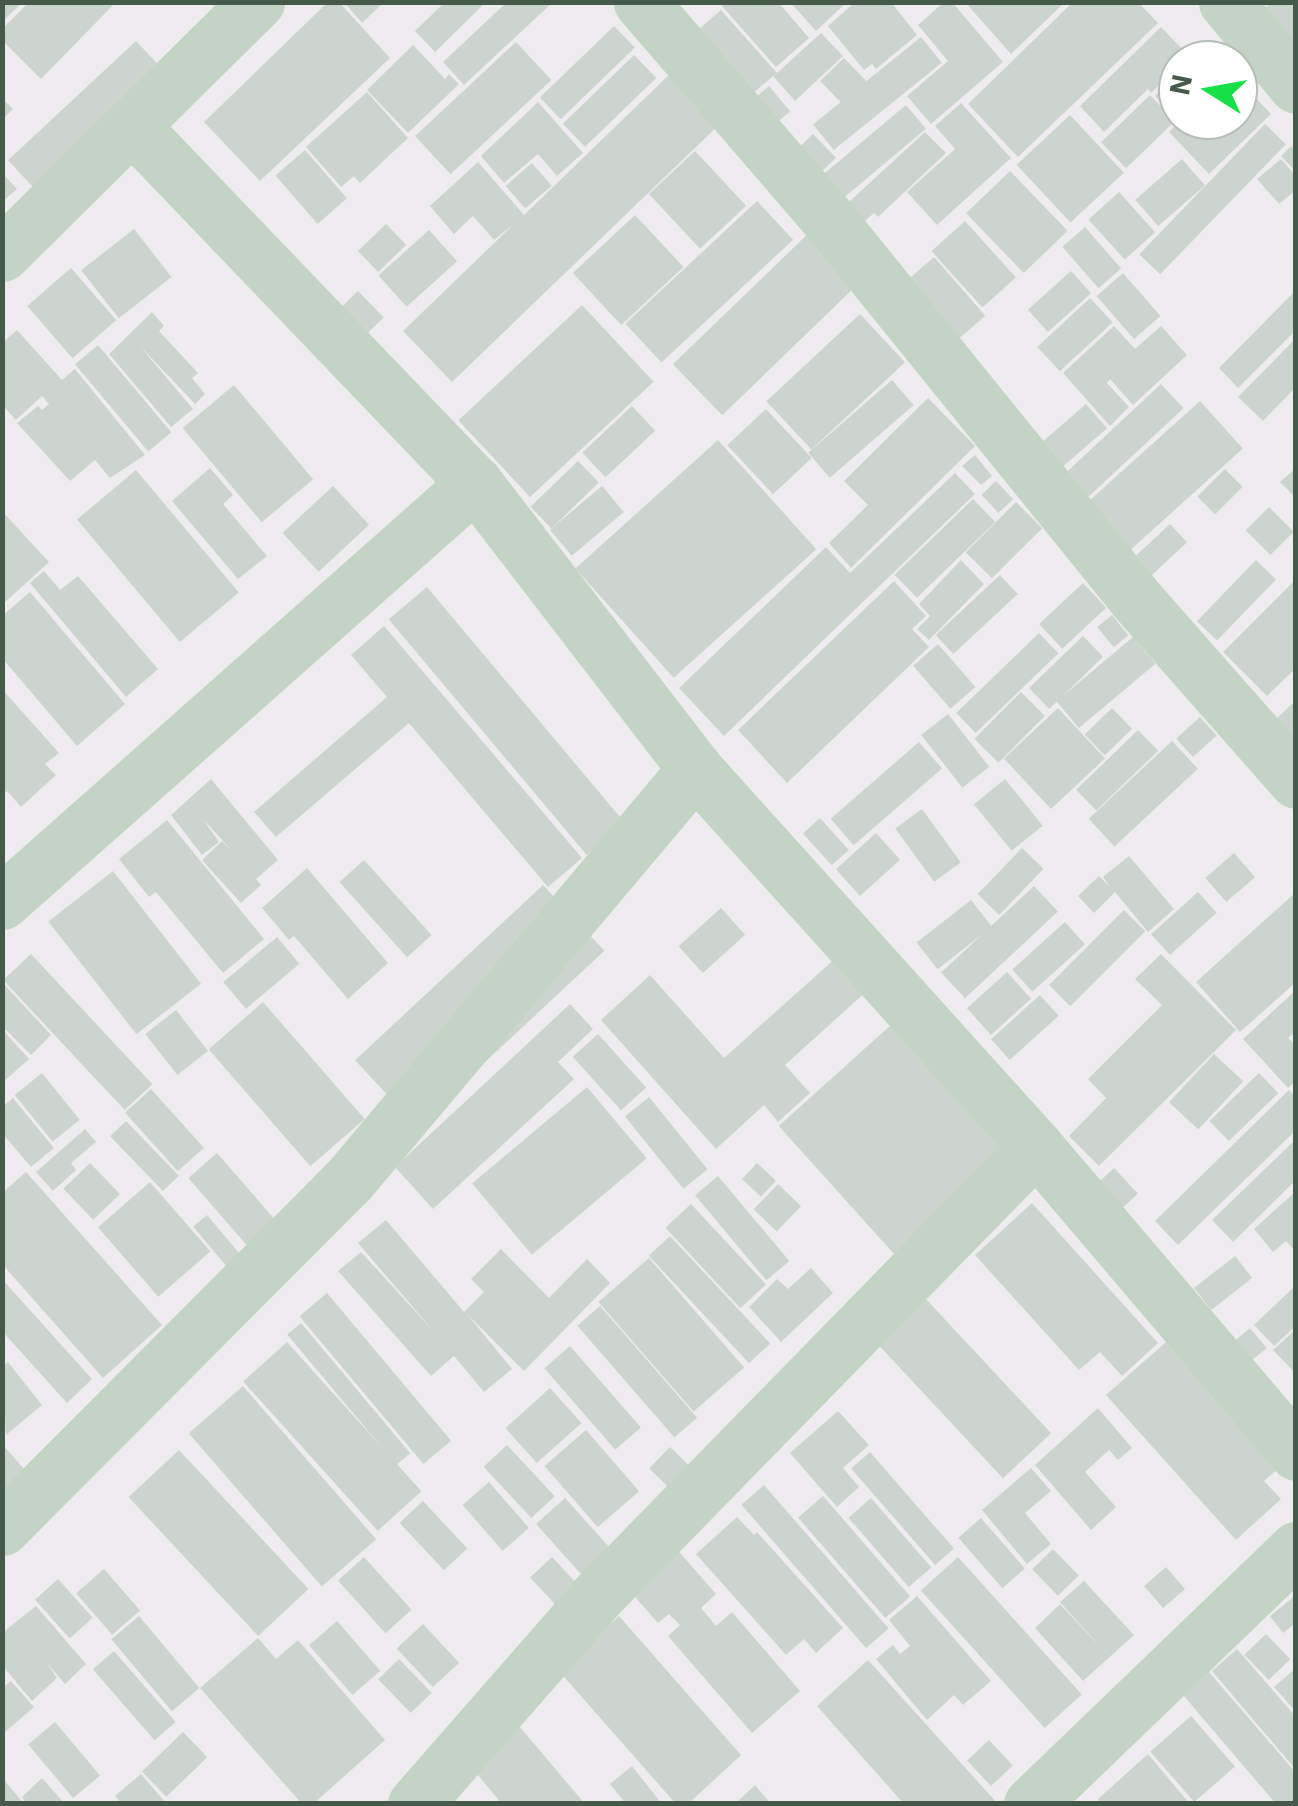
<!DOCTYPE html>
<html>
<head>
<meta charset="utf-8">
<style>
  body { margin:0 }
  #map { position:relative; width:1298px; height:1806px; overflow:hidden; background:#efecf0; font-family:"IBM Plex Sans",sans-serif }
  div>[style] { position:absolute }
  .building>* { inset:0; background:#cbd5ce; transform-origin:0 0 }
  .street>* { height:55px; margin:-27.5px; padding:0 27.5px; transform-origin:27.5px; border-radius:27.5px; background:#c3d4c5 }
  span { translate:-50% -50%; white-space:nowrap; text-align:center; line-height:1.15; -webkit-text-stroke:9px #fff; paint-order:stroke }
  .frame { position:absolute; inset:0; border:5px solid #455a48; pointer-events:none }
  .north { position:absolute; left:1158px; top:40px; width:100px; height:100px; box-sizing:border-box; background:#fff; border:2px solid #b5bdb6; border-radius:50%; rotate:281deg; font-size:28px; font-weight:700; line-height:40px; text-align:center; color:#455a48 }
  .north::after { content:''; display:block; margin:auto; width:35px; height:45px; background:#16e047; clip-path:polygon(50% 0,100% 100%,50% 72%,0 100%) }
</style>
</head>
<body>
<div id="map">
  <div class="building">
    <i style="clip-path:polygon(2px 2px,23px 2px,2px 22px)"></i>
    <i style="clip-path:polygon(29px 2px,116px 2px,41px 79px,2px 40px,2px 29px)"></i>
    <i style="clip-path:polygon(328px 2px,339px 2px,390px 58px,260px 181px,204px 122px)"></i>
    <i style="clip-path:polygon(344px 2px,384px 2px,362px 23px)"></i>
    <i style="clip-path:polygon(445px 2px,486px 2px,435px 52px,415px 31px)"></i>
    <i style="clip-path:polygon(507px 2px,553px 2px,464px 85px,443px 62px)"></i>
    <i style="clip-path:polygon(727px 2px,778px 2px,809px 38px,776px 67px,722px 6px)"></i>
    <i style="clip-path:polygon(790px 2px,847px 2px,816px 31px)"></i>
    <i style="clip-path:polygon(855px 2px,891px 2px,917px 35px,876px 69px,872px 64px,864px 70px,828px 26px)"></i>
    <i style="clip-path:polygon(944px 2px,952px 2px,1003px 62px,931px 124px,907px 96px,948px 61px,918px 25px)"></i>
    <i style="clip-path:polygon(965px 2px,1065px 2px,1011px 54px)"></i>
    <i style="clip-path:polygon(1073px 2px,1138px 2px,1158px 23px,1018px 157px,968px 104px)"></i>
    <i style="clip-path:polygon(1271px 2px,1296px 2px,1296px 50px,1260px 13px)"></i>
    <i style="clip-path:polygon(721px 10px,777px 73px,821px 33px,843px 56px,795px 101px,773px 76px,737px 107px,682px 44px)"></i>
    <i style="left:614px;top:26px;width:30px;height:103px;rotate:46deg"></i>
    <i style="clip-path:polygon(1161px 27px,1189px 56px,1178px 60px,1178px 67px,1151px 93px,1148px 89px,1104px 132px,1080px 106px)"></i>
    <i style="left:921px;top:37px;width:33px;height:139px;rotate:51deg"></i>
    <i style="left:136px;top:41px;width:48px;height:175px;rotate:47deg"></i>
    <i style="left:516px;top:42px;width:52px;height:138px;rotate:47deg"></i>
    <i style="clip-path:polygon(413px 45px,445px 79px,449px 74px,459px 84px,408px 133px,367px 90px)"></i>
    <i style="left:634px;top:55px;width:32px;height:99px;rotate:46deg"></i>
    <i style="left:844px;top:58px;width:33px;height:33px;rotate:46deg"></i>
    <i style="clip-path:polygon(674px 70px,723px 121px,452px 382px,403px 331px,515px 223px,494px 240px,473px 216px,454px 234px,430px 206px,478px 162px,524px 215px)"></i>
    <i style="clip-path:polygon(1178px 73px,1178px 119px,1155px 96px)"></i>
    <i style="clip-path:polygon(1238px 79px,1271px 114px,1209px 174px,1169px 132px,1181px 120px,1238px 120px)"></i>
    <i style="left:769px;top:86px;width:33px;height:35px;rotate:50deg"></i>
    <i style="clip-path:polygon(367px 92px,408px 138px,360px 183px,354px 176px,341px 187px,306px 147px)"></i>
    <i style="left:1150px;top:95px;width:36px;height:68px;rotate:46deg"></i>
    <i style="clip-path:polygon(2px 98px,13px 109px,2px 120px)"></i>
    <i style="clip-path:polygon(538px 102px,583px 153px,557px 176px,538px 154px,504px 183px,481px 156px)"></i>
    <i style="clip-path:polygon(961px 103px,1011px 158px,937px 225px,907px 192px,955px 149px,935px 126px)"></i>
    <i style="left:906px;top:105px;width:31px;height:121px;rotate:50deg"></i>
    <i style="left:1070px;top:115px;width:79px;height:73px;rotate:47deg"></i>
    <i style="left:1265px;top:124px;width:29px;height:181px;rotate:44deg"></i>
    <i style="clip-path:polygon(925px 132px,946px 153px,878px 217px,874px 213px,853px 231px,837px 213px)"></i>
    <i style="left:813px;top:134px;width:33px;height:38px;rotate:46deg"></i>
    <i style="clip-path:polygon(1291px 146px,1296px 151px,1296px 172px,1281px 156px)"></i>
    <i style="left:305px;top:150px;width:64px;height:39px;rotate:49deg"></i>
    <i style="left:695px;top:151px;width:75px;height:63px;rotate:47deg"></i>
    <i style="left:1182px;top:159px;width:35px;height:62px;rotate:49deg"></i>
    <i style="clip-path:polygon(1281px 159px,1296px 176px,1296px 190px,1279px 204px,1257px 179px)"></i>
    <i style="left:532px;top:163px;width:30px;height:35px;rotate:49deg"></i>
    <i style="left:1010px;top:171px;width:83px;height:61px;rotate:46deg"></i>
    <i style="clip-path:polygon(2px 173px,17px 189px,2px 202px)"></i>
    <i style="left:1119px;top:192px;width:54px;height:41px;rotate:48deg"></i>
    <i style="left:757px;top:201px;width:53px;height:180px;rotate:47deg"></i>
    <i style="left:635px;top:215px;width:71px;height:85px;rotate:47deg"></i>
    <i style="left:965px;top:221px;width:76px;height:45px;rotate:48deg"></i>
    <i style="left:386px;top:224px;width:29px;height:39px;rotate:46deg"></i>
    <i style="left:816px;top:226px;width:71px;height:199px;rotate:46deg"></i>
    <i style="left:1085px;top:227px;width:55px;height:30px;rotate:49deg"></i>
    <i style="left:134px;top:229px;width:61px;height:67px;rotate:52deg"></i>
    <i style="left:429px;top:230px;width:42px;height:68px;rotate:48deg"></i>
    <i style="left:934px;top:257px;width:78px;height:57px;rotate:49deg"></i>
    <i style="left:71px;top:268px;width:69px;height:58px;rotate:49deg"></i>
    <i style="left:1071px;top:271px;width:30px;height:58px;rotate:48deg"></i>
    <i style="left:1123px;top:273px;width:57px;height:35px;rotate:49deg"></i>
    <i style="clip-path:polygon(1296px 290px,1296px 330px,1238px 388px,1219px 368px)"></i>
    <i style="left:358px;top:291px;width:37px;height:47px;rotate:46deg"></i>
    <i style="left:1090px;top:298px;width:33px;height:72px;rotate:47deg"></i>
    <i style="left:582px;top:305px;width:105px;height:169px;rotate:47deg"></i>
    <i style="clip-path:polygon(152px 312px,164px 326px,159px 331px,198px 373px,192px 378px,205px 394px,195px 404px,139px 345px,193px 409px,171px 427px,109px 354px)"></i>
    <i style="left:860px;top:314px;width:66px;height:128px;rotate:47deg"></i>
    <i style="clip-path:polygon(1114px 326px,1135px 349px,1161px 326px,1187px 355px,1133px 405px,1110px 379px,1107px 383px,1129px 407px,1110px 426px,1063px 373px)"></i>
    <i style="clip-path:polygon(17px 330px,62px 380px,75px 369px,145px 455px,110px 478px,95px 460px,70px 481px,17px 423px,38px 406px,42px 410px,49px 404px,42px 396px,16px 420px,2px 405px,2px 343px)"></i>
    <i style="clip-path:polygon(1296px 338px,1296px 387px,1263px 421px,1238px 397px)"></i>
    <i style="left:98px;top:345px;width:114px;height:30px;rotate:50deg"></i>
    <i style="left:892px;top:380px;width:33px;height:111px;rotate:49deg"></i>
    <i style="left:1161px;top:384px;width:33px;height:145px;rotate:47deg"></i>
    <i style="left:234px;top:385px;width:123px;height:67px;rotate:50deg"></i>
    <i style="clip-path:polygon(928px 398px,975px 446px,851px 568px,829px 543px,868px 505px,844px 481px)"></i>
    <i style="left:1200px;top:401px;width:64px;height:166px;rotate:48deg"></i>
    <i style="left:1086px;top:404px;width:32px;height:76px;rotate:49deg"></i>
    <i style="left:632px;top:406px;width:34px;height:68px;rotate:47deg"></i>
    <i style="left:766px;top:409px;width:67px;height:53px;rotate:47deg"></i>
    <i style="left:718px;top:440px;width:147px;height:192px;rotate:48deg"></i>
    <i style="clip-path:polygon(975px 455px,992px 476px,981px 485px,962px 466px)"></i>
    <i style="left:578px;top:461px;width:30px;height:66px;rotate:46deg"></i>
    <i style="clip-path:polygon(210px 468px,233px 495px,223px 504px,267px 556px,238px 579px,172px 501px)"></i>
    <i style="clip-path:polygon(1296px 468px,1296px 498px,1280px 482px)"></i>
    <i style="left:1225px;top:469px;width:25px;height:39px;rotate:45deg"></i>
    <i style="left:136px;top:470px;width:160px;height:77px;rotate:50deg"></i>
    <i style="clip-path:polygon(955px 473px,975px 494px,724px 736px,679px 688px,826px 547px,850px 573px)"></i>
    <i style="left:996px;top:481px;width:25px;height:20px;rotate:47deg"></i>
    <i style="left:333px;top:486px;width:53px;height:69px;rotate:47deg"></i>
    <i style="left:602px;top:486px;width:34px;height:68px;rotate:50deg"></i>
    <i style="left:973px;top:499px;width:32px;height:109px;rotate:46deg"></i>
    <i style="left:1016px;top:502px;width:37px;height:71px;rotate:45deg"></i>
    <i style="left:1269px;top:507px;width:35px;height:33px;rotate:45deg"></i>
    <i style="clip-path:polygon(2px 511px,49px 562px,2px 605px)"></i>
    <i style="left:1170px;top:524px;width:25px;height:62px;rotate:47deg"></i>
    <i style="clip-path:polygon(961px 560px,984px 584px,929px 640px,917px 629px,930px 616px,919px 604px)"></i>
    <i style="left:1256px;top:560px;width:28px;height:85px;rotate:44deg"></i>
    <i style="clip-path:polygon(44px 571px,60px 590px,78px 576px,158px 669px,126px 697px,30px 583px)"></i>
    <i style="left:1000px;top:575px;width:26px;height:88px;rotate:47deg"></i>
    <i style="clip-path:polygon(1296px 579px,1296px 668px,1267px 696px,1223px 652px)"></i>
    <i style="clip-path:polygon(894px 581px,926px 616px,912px 629px,929px 647px,787px 783px,738px 730px)"></i>
    <i style="left:1083px;top:583px;width:34px;height:60px;rotate:47deg"></i>
    <i style="left:427px;top:587px;width:308px;height:50px;rotate:50deg"></i>
    <i style="clip-path:polygon(30px 592px,125px 704px,77px 746px,2px 658px,2px 616px)"></i>
    <i style="left:1112px;top:615px;width:26px;height:19px;rotate:51deg"></i>
    <i style="clip-path:polygon(384px 626px,582px 858px,548px 887px,409px 723px,276px 837px,254px 812px,387px 697px,351px 655px)"></i>
    <i style="left:1039px;top:633px;width:28px;height:115px;rotate:46deg"></i>
    <i style="left:1083px;top:636px;width:29px;height:75px;rotate:46deg"></i>
    <i style="left:1133px;top:637px;width:35px;height:100px;rotate:50deg"></i>
    <i style="left:938px;top:644px;width:57px;height:33px;rotate:49deg"></i>
    <i style="clip-path:polygon(2px 689px,59px 753px,45px 764px,56px 775px,21px 807px,7px 791px,2px 796px)"></i>
    <i style="left:1021px;top:692px;width:34px;height:66px;rotate:45deg"></i>
    <i style="clip-path:polygon(1296px 700px,1296px 750px,1271px 724px)"></i>
    <i style="left:1058px;top:708px;width:69px;height:74px;rotate:47deg"></i>
    <i style="left:1112px;top:708px;width:29px;height:38px;rotate:46deg"></i>
    <i style="left:948px;top:714px;width:67px;height:34px;rotate:52deg"></i>
    <i style="left:1200px;top:717px;width:25px;height:32px;rotate:48deg"></i>
    <i style="left:1138px;top:730px;width:29px;height:86px;rotate:46deg"></i>
    <i style="left:1172px;top:741px;width:38px;height:114px;rotate:47deg"></i>
    <i style="left:919px;top:742px;width:35px;height:117px;rotate:49deg"></i>
    <i style="clip-path:polygon(211px 779px,278px 860px,256px 879px,261px 885px,241px 903px,202px 860px,222px 841px,233px 852px,203px 819px,219px 842px,202px 855px,171px 815px)"></i>
    <i style="left:1005px;top:779px;width:60px;height:40px;rotate:51deg"></i>
    <i style="left:922px;top:809px;width:66px;height:33px;rotate:54deg"></i>
    <i style="left:820px;top:818px;width:43px;height:23px;rotate:48deg"></i>
    <i style="clip-path:polygon(167px 820px,264px 939px,223px 973px,156px 892px,149px 897px,119px 859px)"></i>
    <i style="left:876px;top:833px;width:36px;height:54px;rotate:48deg"></i>
    <i style="left:1022px;top:848px;width:30px;height:64px;rotate:44deg"></i>
    <i style="left:1234px;top:853px;width:32px;height:38px;rotate:49deg"></i>
    <i style="clip-path:polygon(1129px 856px,1174px 909px,1148px 932px,1115px 892px,1094px 913px,1078px 896px,1099px 876px,1110px 887px,1103px 877px)"></i>
    <i style="left:364px;top:860px;width:101px;height:33px;rotate:48deg"></i>
    <i style="clip-path:polygon(307px 868px,388px 963px,348px 999px,294px 936px,289px 940px,262px 908px)"></i>
    <i style="left:113px;top:871px;width:143px;height:82px;rotate:52deg"></i>
    <i style="left:543px;top:885px;width:90px;height:257px;rotate:47deg"></i>
    <i style="left:1034px;top:886px;width:35px;height:127px;rotate:47deg"></i>
    <i style="left:1198px;top:892px;width:28px;height:63px;rotate:48deg"></i>
    <i style="clip-path:polygon(1296px 892px,1296px 982px,1240px 1032px,1196px 982px)"></i>
    <i style="left:971px;top:900px;width:34px;height:69px;rotate:52deg"></i>
    <i style="left:721px;top:908px;width:36px;height:57px;rotate:48deg"></i>
    <i style="left:1124px;top:910px;width:30px;height:106px;rotate:45deg"></i>
    <i style="left:1065px;top:922px;width:30px;height:71px;rotate:48deg"></i>
    <i style="left:277px;top:937px;width:35px;height:70px;rotate:50deg"></i>
    <i style="left:31px;top:954px;width:178px;height:38px;rotate:47deg"></i>
    <i style="clip-path:polygon(1161px 954px,1236px 1030px,1099px 1166px,1069px 1136px,1106px 1098px,1088px 1079px,1162px 1005px,1135px 979px)"></i>
    <i style="clip-path:polygon(838px 956px,868px 990px,785px 1065px,810px 1093px,778px 1122px,764px 1105px,716px 1149px,601px 1020px,650px 975px,724px 1058px)"></i>
    <i style="left:1007px;top:972px;width:36px;height:54px;rotate:48deg"></i>
    <i style="clip-path:polygon(2px 982px,51px 1035px,31px 1055px,2px 1026px)"></i>
    <i style="clip-path:polygon(1296px 990px,1296px 1031px,1288px 1038px,1296px 1046px,1296px 1081px,1288px 1088px,1243px 1039px)"></i>
    <i style="left:1040px;top:995px;width:28px;height:66px;rotate:48deg"></i>
    <i style="left:263px;top:1002px;width:155px;height:72px;rotate:49deg"></i>
    <i style="clip-path:polygon(570px 1004px,593px 1029px,558px 1062px,574px 1079px,433px 1209px,395px 1167px)"></i>
    <i style="left:176px;top:1010px;width:52px;height:39px;rotate:52deg"></i>
    <i style="left:891px;top:1025px;width:178px;height:151px;rotate:48deg"></i>
    <i style="clip-path:polygon(2px 1029px,29px 1059px,2px 1083px)"></i>
    <i style="left:598px;top:1034px;width:72px;height:34px;rotate:48deg"></i>
    <i style="left:1214px;top:1054px;width:40px;height:66px;rotate:43deg"></i>
    <i style="left:42px;top:1073px;width:60px;height:35px;rotate:51deg"></i>
    <i style="left:1259px;top:1073px;width:28px;height:69px;rotate:46deg"></i>
    <i style="left:587px;top:1087px;width:93px;height:150px;rotate:50deg"></i>
    <i style="left:151px;top:1089px;width:79px;height:35px;rotate:48deg"></i>
    <i style="clip-path:polygon(1289px 1090px,1296px 1097px,1296px 1130px,1178px 1245px,1155px 1221px)"></i>
    <i style="left:649px;top:1097px;width:93px;height:31px;rotate:51deg"></i>
    <i style="clip-path:polygon(13px 1098px,54px 1148px,31px 1167px,2px 1133px,2px 1107px)"></i>
    <i style="left:126px;top:1121px;width:76px;height:22px;rotate:46deg"></i>
    <i style="clip-path:polygon(85px 1129px,96px 1142px,71px 1163px,76px 1170px,53px 1191px,36px 1172px)"></i>
    <i style="clip-path:polygon(1296px 1139px,1296px 1180px,1233px 1242px,1212px 1220px)"></i>
    <i style="left:217px;top:1153px;width:98px;height:38px;rotate:49deg"></i>
    <i style="left:90px;top:1163px;width:43px;height:37px;rotate:46deg"></i>
    <i style="left:757px;top:1163px;width:26px;height:22px;rotate:43deg"></i>
    <i style="left:1114px;top:1168px;width:35px;height:21px;rotate:47deg"></i>
    <i style="clip-path:polygon(26px 1172px,162px 1325px,103px 1378px,2px 1264px,2px 1193px)"></i>
    <i style="left:718px;top:1176px;width:111px;height:30px;rotate:50deg"></i>
    <i style="left:150px;top:1182px;width:92px;height:69px;rotate:49deg"></i>
    <i style="left:778px;top:1184px;width:32px;height:35px;rotate:44deg"></i>
    <i style="clip-path:polygon(1296px 1191px,1296px 1252px,1286px 1241px,1273px 1252px,1254px 1229px)"></i>
    <i style="clip-path:polygon(1032px 1203px,1158px 1343px,1122px 1376px,1100px 1352px,1079px 1370px,975px 1255px)"></i>
    <i style="left:691px;top:1204px;width:110px;height:35px;rotate:47deg"></i>
    <i style="left:207px;top:1215px;width:53px;height:18px;rotate:50deg"></i>
    <i style="clip-path:polygon(386px 1220px,464px 1312px,484px 1292px,471px 1279px,501px 1249px,549px 1298px,587px 1259px,610px 1283px,524px 1371px,467px 1314px,512px 1369px,484px 1392px,454px 1356px,431px 1376px,338px 1271px,361px 1252px,436px 1334px,358px 1243px)"></i>
    <i style="left:670px;top:1236px;width:147px;height:29px;rotate:47deg"></i>
    <i style="left:1235px;top:1256px;width:28px;height:52px;rotate:52deg"></i>
    <i style="left:649px;top:1258px;width:145px;height:67px;rotate:49deg"></i>
    <i style="clip-path:polygon(811px 1268px,833px 1293px,781px 1342px,749px 1307px,777px 1279px,788px 1289px)"></i>
    <i style="clip-path:polygon(2px 1279px,92px 1379px,67px 1403px,2px 1331px)"></i>
    <i style="clip-path:polygon(1296px 1285px,1296px 1326px,1274px 1346px,1254px 1325px)"></i>
    <i style="left:327px;top:1293px;width:193px;height:36px;rotate:50deg"></i>
    <i style="left:925px;top:1298px;width:185px;height:66px;rotate:47deg"></i>
    <i style="left:600px;top:1306px;width:148px;height:30px;rotate:49deg"></i>
    <i style="left:301px;top:1323px;width:170px;height:18px;rotate:50deg"></i>
    <i style="left:1250px;top:1328px;width:26px;height:20px;rotate:50deg"></i>
    <i style="clip-path:polygon(1296px 1329px,1296px 1374px,1273px 1350px)"></i>
    <i style="left:287px;top:1342px;width:201px;height:59px;rotate:48deg"></i>
    <i style="clip-path:polygon(1166px 1342px,1279px 1468px,1264px 1481px,1281px 1499px,1236px 1540px,1106px 1395px)"></i>
    <i style="left:570px;top:1346px;width:108px;height:34px;rotate:49deg"></i>
    <i style="clip-path:polygon(8px 1362px,42px 1405px,6px 1435px,2px 1367px)"></i>
    <i style="left:243px;top:1386px;width:203px;height:72px;rotate:49deg"></i>
    <i style="left:550px;top:1388px;width:47px;height:60px;rotate:48deg"></i>
    <i style="clip-path:polygon(1098px 1408px,1132px 1448px,1118px 1460px,1109px 1450px,1085px 1472px,1116px 1507px,1091px 1530px,1035px 1465px)"></i>
    <i style="clip-path:polygon(838px 1411px,869px 1445px,843px 1468px,859px 1487px,837px 1507px,790px 1453px)"></i>
    <i style="left:586px;top:1430px;width:81px;height:55px;rotate:49deg"></i>
    <i style="clip-path:polygon(2px 1444px,25px 1470px,2px 1491px)"></i>
    <i style="left:507px;top:1445px;width:70px;height:32px;rotate:47deg"></i>
    <i style="left:670px;top:1447px;width:42px;height:30px;rotate:44deg"></i>
    <i style="left:179px;top:1450px;width:190px;height:69px;rotate:47deg"></i>
    <i style="left:870px;top:1452px;width:128px;height:25px;rotate:49deg"></i>
    <i style="clip-path:polygon(1031px 1468px,1051px 1491px,1025px 1513px,1051px 1544px,1027px 1564px,982px 1510px)"></i>
    <i style="left:489px;top:1482px;width:61px;height:35px;rotate:49deg"></i>
    <i style="left:764px;top:1485px;width:190px;height:30px;rotate:49deg"></i>
    <i style="left:823px;top:1496px;width:133px;height:33px;rotate:49deg"></i>
    <i style="left:565px;top:1498px;width:84px;height:39px;rotate:48deg"></i>
    <i style="left:871px;top:1498px;width:92px;height:30px;rotate:49deg"></i>
    <i style="left:423px;top:1501px;width:65px;height:32px;rotate:47deg"></i>
    <i style="clip-path:polygon(737px 1517px,754px 1535px,757px 1532px,843px 1628px,816px 1653px,804px 1639px,786px 1655px,696px 1554px)"></i>
    <i style="left:981px;top:1518px;width:67px;height:30px;rotate:49deg"></i>
    <i style="clip-path:polygon(675px 1547px,716px 1594px,701px 1608px,716px 1626px,732px 1612px,800px 1691px,752px 1733px,668px 1636px,680px 1625px,669px 1614px,658px 1623px,628px 1589px)"></i>
    <i style="left:1053px;top:1549px;width:37px;height:29px;rotate:46deg"></i>
    <i style="left:364px;top:1557px;width:71px;height:35px;rotate:48deg"></i>
    <i style="left:552px;top:1557px;width:52px;height:30px;rotate:47deg"></i>
    <i style="left:958px;top:1557px;width:185px;height:50px;rotate:48deg"></i>
    <i style="left:1166px;top:1567px;width:29px;height:29px;rotate:49deg"></i>
    <i style="left:104px;top:1569px;width:55px;height:37px;rotate:49deg"></i>
    <i style="left:58px;top:1579px;width:52px;height:31px;rotate:48deg"></i>
    <i style="clip-path:polygon(1084px 1581px,1134px 1635px,1083px 1681px,1035px 1628px,1060px 1604px,1104px 1651px,1060px 1602px)"></i>
    <i style="clip-path:polygon(1296px 1595px,1296px 1623px,1283px 1633px,1270px 1616px)"></i>
    <i style="clip-path:polygon(917px 1596px,991px 1681px,963px 1705px,954px 1695px,927px 1720px,876px 1659px,893px 1645px,900px 1654px,910px 1646px,889px 1620px)"></i>
    <i style="clip-path:polygon(36px 1606px,86px 1664px,65px 1684px,46px 1662px,57px 1678px,32px 1701px,2px 1665px,2px 1633px)"></i>
    <i style="left:139px;top:1616px;width:94px;height:36px;rotate:50deg"></i>
    <i style="clip-path:polygon(619px 1616px,741px 1755px,688px 1804px,676px 1804px,558px 1670px)"></i>
    <i style="left:337px;top:1621px;width:66px;height:37px;rotate:49deg"></i>
    <i style="left:423px;top:1624px;width:53px;height:36px;rotate:47deg"></i>
    <i style="left:1266px;top:1634px;width:35px;height:30px;rotate:46deg"></i>
    <i style="clip-path:polygon(258px 1638px,276px 1659px,298px 1640px,385px 1740px,313px 1804px,302px 1804px,200px 1688px)"></i>
    <i style="clip-path:polygon(1237px 1649px,1296px 1717px,1296px 1770px,1212px 1671px)"></i>
    <i style="left:114px;top:1651px;width:94px;height:28px;rotate:49deg"></i>
    <i style="left:399px;top:1659px;width:47px;height:29px;rotate:46deg"></i>
    <i style="clip-path:polygon(868px 1660px,998px 1804px,904px 1804px,817px 1706px)"></i>
    <i style="clip-path:polygon(1296px 1668px,1296px 1712px,1274px 1687px)"></i>
    <i style="clip-path:polygon(1209px 1672px,1296px 1773px,1296px 1804px,1276px 1804px,1183px 1695px)"></i>
    <i style="clip-path:polygon(11px 1681px,34px 1707px,5px 1732px,2px 1688px)"></i>
    <i style="left:1191px;top:1716px;width:67px;height:54px;rotate:49deg"></i>
    <i style="left:55px;top:1722px;width:70px;height:35px;rotate:50deg"></i>
    <i style="clip-path:polygon(520px 1727px,585px 1804px,502px 1804px,472px 1768px)"></i>
    <i style="left:183px;top:1732px;width:35px;height:57px;rotate:46deg"></i>
    <i style="left:989px;top:1740px;width:35px;height:30px;rotate:47deg"></i>
    <i style="clip-path:polygon(1148px 1754px,1190px 1804px,1101px 1804px,1098px 1799px)"></i>
    <i style="clip-path:polygon(632px 1766px,662px 1804px,626px 1804px,610px 1784px)"></i>
    <i style="clip-path:polygon(141px 1774px,167px 1804px,122px 1804px,115px 1796px)"></i>
    <i style="clip-path:polygon(2px 1777px,24px 1804px,2px 1804px)"></i>
    <i style="clip-path:polygon(42px 1778px,65px 1804px,27px 1804px,22px 1797px)"></i>
    <i style="clip-path:polygon(755px 1785px,771px 1804px,735px 1804px)"></i>
  </div>
  <div class="street">
    <i style="left:641px;top:2px;width:288px;rotate:49.2deg"></i>
    <i style="left:829px;top:220px;width:485px;rotate:51deg"></i>
    <i style="left:1134px;top:597px;width:245px;rotate:48.6deg"></i>
    <i style="left:1226px;top:2px;width:109px;rotate:50.2deg"></i>
    <i style="left:134px;top:128px;width:492px;rotate:46.2deg"></i>
    <i style="left:475px;top:483px;width:361px;rotate:52.4deg"></i>
    <i style="left:695px;top:769px;width:509px;rotate:47.95deg"></i>
    <i style="left:1036px;top:1147px;width:402px;rotate:49.6deg"></i>
    <i style="left:2px;top:254px;width:359px;rotate:-44.7deg"></i>
    <i style="left:2px;top:902px;width:632px;rotate:-41.54deg"></i>
    <i style="left:2px;top:1528px;width:490px;rotate:-45.1deg"></i>
    <i style="left:348px;top:1181px;width:539px;rotate:-49.89deg"></i>
    <i style="left:415px;top:1804px;width:276px;rotate:-48.8deg"></i>
    <i style="left:597px;top:1596px;width:628px;rotate:-45.65deg"></i>
    <i style="left:1031px;top:1804px;width:368px;rotate:-43.9deg"></i>
  </div>
  <div class="frame"></div>
  <div class="north">N</div>
</div>
</body>
</html>
